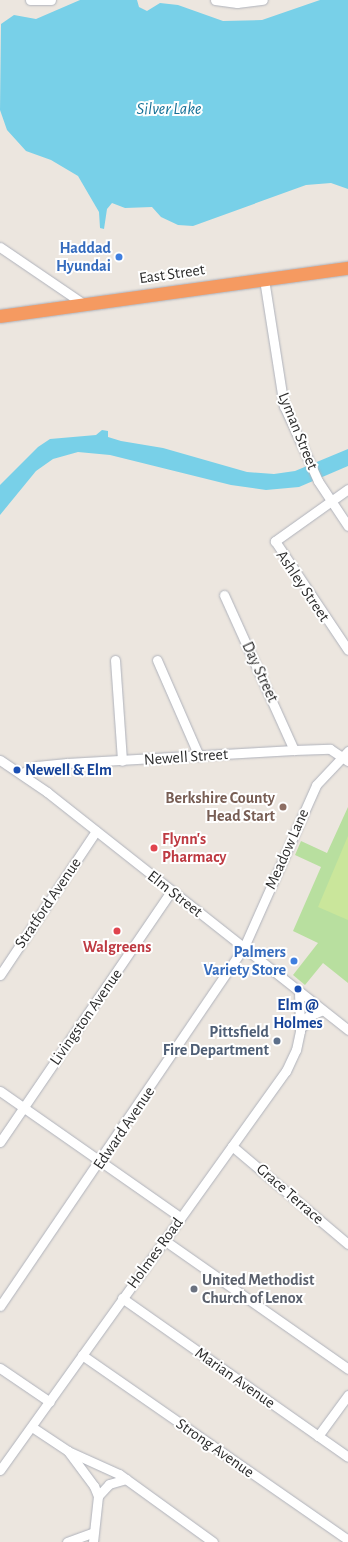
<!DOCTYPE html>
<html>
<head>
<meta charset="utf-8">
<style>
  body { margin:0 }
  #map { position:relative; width:348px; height:1542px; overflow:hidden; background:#ece6df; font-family:"Alegreya Sans",sans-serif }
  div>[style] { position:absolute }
  .green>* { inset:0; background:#b8df9f }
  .pitch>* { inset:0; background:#cae69b }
  .water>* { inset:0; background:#78d0e8 }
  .roads { filter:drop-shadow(0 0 1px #afb2bb) drop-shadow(0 0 1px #afb2bb) }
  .minor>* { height:9px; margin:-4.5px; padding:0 4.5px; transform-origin:4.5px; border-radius:4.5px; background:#fff }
  .highway>* { height:13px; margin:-6.5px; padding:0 6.5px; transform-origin:6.5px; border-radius:6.5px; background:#f59a61 }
  .dots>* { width:11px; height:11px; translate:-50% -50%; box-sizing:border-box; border:2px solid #fff; border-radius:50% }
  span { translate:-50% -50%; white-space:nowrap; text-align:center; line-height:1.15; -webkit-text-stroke:4px #fff; paint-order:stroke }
  .shop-label { font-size:16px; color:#366cbe; font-weight:700 }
  .right { translate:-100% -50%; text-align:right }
  .street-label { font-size:16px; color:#2c2c2c }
  .transit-label { font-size:16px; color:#164399; font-weight:700 }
  .left { translate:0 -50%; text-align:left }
  .education-label { font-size:16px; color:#785e54; font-weight:700 }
  .health-label { font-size:16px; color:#be3a42; font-weight:700 }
  .service-label { font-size:16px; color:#4e5e75; font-weight:700 }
  .worship-label { font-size:16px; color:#5b616d; font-weight:700 }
  .water-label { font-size:17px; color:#157096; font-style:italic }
</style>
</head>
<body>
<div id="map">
  <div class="green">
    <i style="clip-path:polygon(348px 807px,348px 983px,323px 963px,305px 985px,293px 975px,318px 943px,293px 931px,321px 867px,295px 855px,301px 841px,327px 853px)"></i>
  </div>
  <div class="pitch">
    <i style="clip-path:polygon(348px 836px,348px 920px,318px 907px)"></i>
  </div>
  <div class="water">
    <i style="clip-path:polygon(80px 0,137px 0,139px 7px,147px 11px,160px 3px,178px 5px,223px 21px,262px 20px,320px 0,348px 0,348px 189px,331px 183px,306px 185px,193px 226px,178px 225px,161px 217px,152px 207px,125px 208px,112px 203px,107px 209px,104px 229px,100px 228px,99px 212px,78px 176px,51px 160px,26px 151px,7px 130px,0 110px,1px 24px,14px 15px,36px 19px)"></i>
    <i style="clip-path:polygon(102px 430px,108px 431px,108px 437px,121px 441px,163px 448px,247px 472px,274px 474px,295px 471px,348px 449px,348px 466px,299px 487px,266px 490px,231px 485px,110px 455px,78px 452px,53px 459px,36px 471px,0 515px,0 485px,38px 447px,50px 439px,96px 435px)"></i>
  </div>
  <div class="roads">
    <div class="minor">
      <i style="left:30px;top:0;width:21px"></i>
      <i style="left:215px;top:0;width:22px;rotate:8deg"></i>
      <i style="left:237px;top:3px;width:26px;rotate:-7deg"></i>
      <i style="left:0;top:247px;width:99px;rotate:34.3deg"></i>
      <i style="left:264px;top:279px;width:129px;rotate:81.1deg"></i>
      <i style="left:284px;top:406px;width:82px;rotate:65.6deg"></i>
      <i style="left:318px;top:481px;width:54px;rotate:56.3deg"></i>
      <i style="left:348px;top:489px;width:90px;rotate:144.5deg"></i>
      <i style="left:275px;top:541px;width:131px;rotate:56.2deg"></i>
      <i style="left:224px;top:595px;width:170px;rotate:65.7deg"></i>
      <i style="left:115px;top:660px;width:101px;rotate:86deg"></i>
      <i style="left:157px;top:660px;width:105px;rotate:66.4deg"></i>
      <i style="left:0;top:760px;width:57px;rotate:34.2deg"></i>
      <i style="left:47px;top:792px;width:384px;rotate:38.3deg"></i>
      <i style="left:22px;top:773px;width:17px;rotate:-25deg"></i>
      <i style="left:37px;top:766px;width:30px;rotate:-6deg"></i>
      <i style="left:67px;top:763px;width:227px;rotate:-3.3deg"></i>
      <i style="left:294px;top:750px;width:36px;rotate:-2deg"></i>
      <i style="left:330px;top:749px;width:22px;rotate:34deg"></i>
      <i style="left:0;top:975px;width:173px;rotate:-56.3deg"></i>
      <i style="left:303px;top:1026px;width:10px;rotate:-66deg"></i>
      <i style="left:307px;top:1017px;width:17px;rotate:-24deg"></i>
      <i style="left:0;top:1091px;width:220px;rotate:35deg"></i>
      <i style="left:0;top:1142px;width:304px;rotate:-55.7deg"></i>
      <i style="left:232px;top:1146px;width:152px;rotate:40.2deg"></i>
      <i style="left:164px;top:1240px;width:225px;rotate:35deg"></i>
      <i style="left:122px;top:1298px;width:276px;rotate:35.1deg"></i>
      <i style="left:0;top:1306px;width:434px;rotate:-55.8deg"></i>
      <i style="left:244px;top:947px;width:177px;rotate:-66deg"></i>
      <i style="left:316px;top:785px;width:47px;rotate:-46.7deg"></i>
      <i style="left:82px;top:1355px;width:324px;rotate:34.8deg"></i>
      <i style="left:0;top:1368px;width:60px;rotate:34.2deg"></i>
      <i style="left:32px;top:1427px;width:43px;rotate:33.7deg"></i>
      <i style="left:68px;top:1451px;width:44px;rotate:53.4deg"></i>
      <i style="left:94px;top:1486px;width:11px;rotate:68deg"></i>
      <i style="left:98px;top:1496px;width:46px;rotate:96.2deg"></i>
      <i style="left:318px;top:1436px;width:51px;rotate:-53.8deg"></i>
      <i style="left:68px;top:1451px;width:56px;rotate:24.3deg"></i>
      <i style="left:119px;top:1474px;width:116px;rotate:35.9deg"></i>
      <i style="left:0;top:1470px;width:491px;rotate:-54.4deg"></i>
      <i style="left:286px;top:1071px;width:23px;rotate:-65deg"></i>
      <i style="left:296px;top:1050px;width:19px;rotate:-78deg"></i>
      <i style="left:300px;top:1031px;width:40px;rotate:-91.4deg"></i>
      <i style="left:98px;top:1496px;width:16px;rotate:-47deg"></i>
      <i style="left:109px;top:1484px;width:18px;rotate:-16deg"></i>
      <i style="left:67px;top:1542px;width:27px;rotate:-20deg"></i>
    </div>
    <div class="highway">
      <i style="left:0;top:316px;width:351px;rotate:-7.9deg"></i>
    </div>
  </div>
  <div class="dots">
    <i style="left:119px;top:257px;background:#3f7fe0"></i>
    <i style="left:17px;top:770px;background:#1a4fb4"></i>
    <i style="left:283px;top:807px;background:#8d6e63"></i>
    <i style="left:154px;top:848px;background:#e0444e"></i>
    <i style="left:117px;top:931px;background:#e0444e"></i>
    <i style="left:294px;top:961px;background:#3f7fe0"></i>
    <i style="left:298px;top:989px;background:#1a4fb4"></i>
    <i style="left:277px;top:1041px;background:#5c6f8a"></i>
    <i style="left:194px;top:1289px;background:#6b7280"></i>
  </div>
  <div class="shop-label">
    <span class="right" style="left:111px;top:257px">Haddad<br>Hyundai</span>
    <span class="right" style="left:286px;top:961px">Palmers<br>Variety Store</span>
  </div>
  <div class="street-label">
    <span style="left:172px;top:274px;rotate:-8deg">East Street</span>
    <span style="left:298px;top:431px;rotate:68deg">Lyman Street</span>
    <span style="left:303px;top:586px;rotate:56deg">Ashley Street</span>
    <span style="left:260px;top:672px;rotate:65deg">Day Street</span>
    <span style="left:186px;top:757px;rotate:-4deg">Newell Street</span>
    <span style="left:287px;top:849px;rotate:-66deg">Meadow Lane</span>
    <span style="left:175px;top:894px;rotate:38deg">Elm Street</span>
    <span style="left:48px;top:903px;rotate:-56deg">Stratford Avenue</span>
    <span style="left:86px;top:1017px;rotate:-55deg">Livingston Avenue</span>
    <span style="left:124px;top:1128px;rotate:-56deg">Edward Avenue</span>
    <span style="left:290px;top:1194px;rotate:41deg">Grace Terrace</span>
    <span style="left:155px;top:1253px;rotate:-54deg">Holmes Road</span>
    <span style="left:235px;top:1378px;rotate:35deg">Marian Avenue</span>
    <span style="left:215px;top:1448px;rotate:35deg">Strong Avenue</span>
  </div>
  <div class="transit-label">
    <span class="left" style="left:25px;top:770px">Newell &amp; Elm</span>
    <span style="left:298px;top:1014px">Elm @<br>Holmes</span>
  </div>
  <div class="education-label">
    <span class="right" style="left:275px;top:807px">Berkshire County<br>Head Start</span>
  </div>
  <div class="health-label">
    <span class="left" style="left:162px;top:848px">Flynn's<br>Pharmacy</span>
    <span style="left:117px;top:947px">Walgreens</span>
  </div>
  <div class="service-label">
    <span class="right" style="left:269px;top:1041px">Pittsfield<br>Fire Department</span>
  </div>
  <div class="worship-label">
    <span class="left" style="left:202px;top:1289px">United Methodist<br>Church of Lenox</span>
  </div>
  <div class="water-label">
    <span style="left:169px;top:109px">Silver Lake</span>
  </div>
</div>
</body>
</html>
